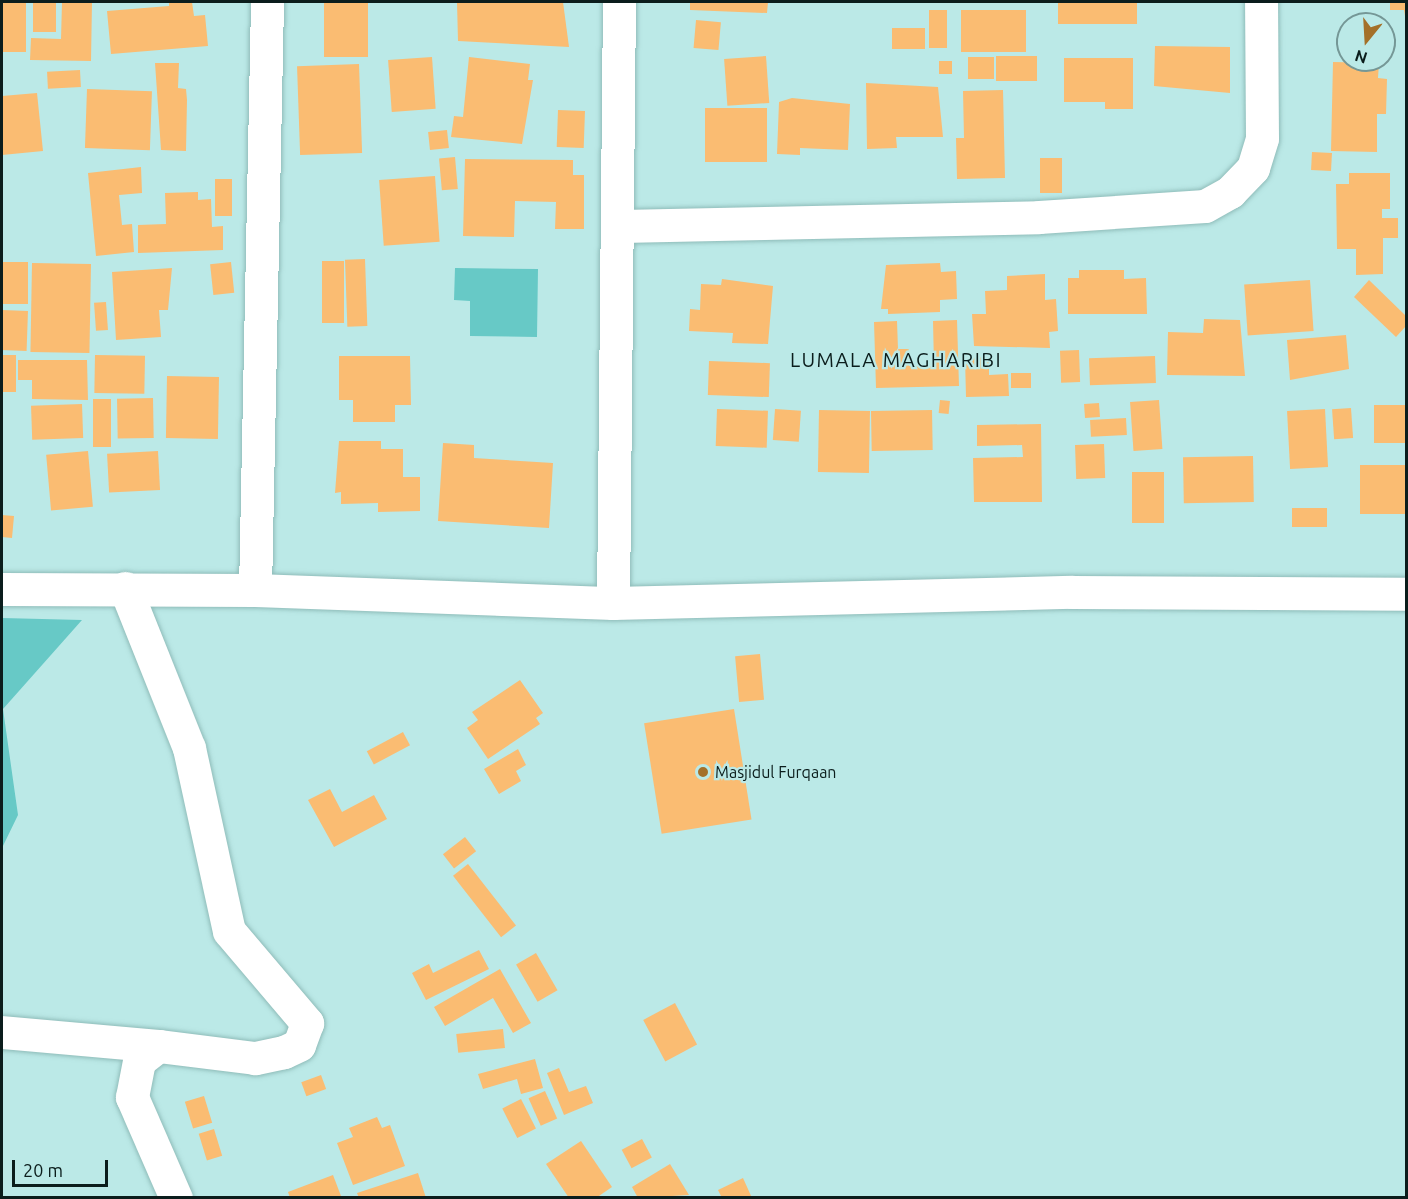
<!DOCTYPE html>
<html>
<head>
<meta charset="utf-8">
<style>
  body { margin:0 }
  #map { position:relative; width:1408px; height:1199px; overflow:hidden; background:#bbe9e7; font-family:Ubuntu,sans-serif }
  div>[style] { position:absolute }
  .green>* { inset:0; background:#67c9c6 }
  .building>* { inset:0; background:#fabc72; transform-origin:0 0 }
  .roads { filter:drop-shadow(0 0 2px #8fbcb9) drop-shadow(0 0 2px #8fbcb9) }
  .minor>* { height:33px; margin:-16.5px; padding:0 16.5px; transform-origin:16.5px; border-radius:16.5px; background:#fff }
  .dots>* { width:16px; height:16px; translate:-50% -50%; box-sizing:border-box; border:3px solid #bbe9e7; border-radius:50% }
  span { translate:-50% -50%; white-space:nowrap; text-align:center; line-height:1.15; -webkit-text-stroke:4.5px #bbe9e7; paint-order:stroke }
  .poi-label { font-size:16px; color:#0b1d1c }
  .left { translate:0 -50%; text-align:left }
  .quarter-label { font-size:20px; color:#0b1d1c; letter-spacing:1.5px }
  .frame { position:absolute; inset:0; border:3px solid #0b1d1c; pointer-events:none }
  .north { position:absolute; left:1336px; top:12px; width:60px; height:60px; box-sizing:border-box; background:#bbe9e7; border:2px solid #759796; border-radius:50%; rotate:198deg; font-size:16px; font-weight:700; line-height:24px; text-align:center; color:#0b1d1c }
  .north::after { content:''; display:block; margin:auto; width:21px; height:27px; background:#a47029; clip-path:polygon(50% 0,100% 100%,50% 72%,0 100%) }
  .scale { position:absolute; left:12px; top:1160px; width:96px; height:27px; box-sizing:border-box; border:3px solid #0b1d1c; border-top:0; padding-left:8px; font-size:18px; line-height:21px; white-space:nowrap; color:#0b1d1c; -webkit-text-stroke:4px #bbe9e7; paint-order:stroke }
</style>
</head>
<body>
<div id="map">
  <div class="green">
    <i style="clip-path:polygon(455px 268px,538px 269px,537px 337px,470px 336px,470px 301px,454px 300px)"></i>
    <i style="clip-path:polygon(2px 618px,82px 620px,3px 709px,18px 815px,2px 848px)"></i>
  </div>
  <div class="building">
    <i style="left:2px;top:2px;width:24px;height:50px"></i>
    <i style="left:33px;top:2px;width:23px;height:30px"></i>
    <i style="clip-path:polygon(62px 2px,92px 2px,91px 61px,30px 60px,31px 38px,61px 39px)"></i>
    <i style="clip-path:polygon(169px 2px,192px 2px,194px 16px,205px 15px,208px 46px,111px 54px,107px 11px,169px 6px)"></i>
    <i style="left:324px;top:2px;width:44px;height:55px"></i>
    <i style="clip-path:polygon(457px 2px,563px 2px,569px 47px,458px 41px)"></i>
    <i style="clip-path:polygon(690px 2px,768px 2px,767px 13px,690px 10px)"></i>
    <i style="left:1058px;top:2px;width:79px;height:22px"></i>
    <i style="clip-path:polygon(1390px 2px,1406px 2px,1406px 22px,1404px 10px,1390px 10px)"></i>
    <i style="left:929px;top:10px;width:18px;height:38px"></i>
    <i style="left:961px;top:10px;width:65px;height:42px"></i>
    <i style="left:696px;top:20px;width:25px;height:28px;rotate:5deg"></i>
    <i style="left:892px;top:28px;width:33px;height:21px"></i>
    <i style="clip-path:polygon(1155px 46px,1230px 47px,1230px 93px,1154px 86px)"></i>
    <i style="left:766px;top:56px;width:47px;height:42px;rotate:86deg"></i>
    <i style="left:996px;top:56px;width:41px;height:25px"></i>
    <i style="left:432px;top:57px;width:52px;height:44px;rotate:86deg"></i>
    <i style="clip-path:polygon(469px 57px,530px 64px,528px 80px,533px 80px,522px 144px,451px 137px,454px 116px,463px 117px)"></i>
    <i style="left:994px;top:57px;width:22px;height:26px;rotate:90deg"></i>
    <i style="clip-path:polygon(1064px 58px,1133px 58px,1133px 109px,1105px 109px,1105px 102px,1064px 102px)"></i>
    <i style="left:939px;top:61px;width:13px;height:13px"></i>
    <i style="clip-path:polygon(1333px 62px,1379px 63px,1378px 78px,1387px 79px,1386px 114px,1377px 114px,1377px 152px,1331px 151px)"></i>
    <i style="clip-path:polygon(155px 63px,179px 63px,178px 88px,186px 89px,187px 100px,186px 151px,161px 150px)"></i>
    <i style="left:359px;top:64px;width:89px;height:62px;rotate:88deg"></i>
    <i style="left:80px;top:70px;width:17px;height:33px;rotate:87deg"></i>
    <i style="clip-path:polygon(866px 83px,938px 87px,943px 137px,896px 137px,897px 148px,867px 149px)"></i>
    <i style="left:87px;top:89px;width:65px;height:59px;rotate:2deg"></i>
    <i style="clip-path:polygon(1003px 90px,1005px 178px,957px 179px,956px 138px,964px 138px,963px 91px)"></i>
    <i style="clip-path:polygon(37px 93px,43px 151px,2px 155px,2px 96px)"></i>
    <i style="clip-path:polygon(792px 98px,850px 104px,848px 150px,800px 148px,800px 155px,777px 154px,779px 102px)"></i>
    <i style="left:705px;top:108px;width:62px;height:54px"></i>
    <i style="left:558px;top:110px;width:27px;height:37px;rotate:2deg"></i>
    <i style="left:447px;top:130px;width:18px;height:19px;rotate:84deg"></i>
    <i style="left:1312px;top:152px;width:20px;height:18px;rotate:3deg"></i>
    <i style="left:455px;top:157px;width:32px;height:16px;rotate:85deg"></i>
    <i style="left:1040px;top:158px;width:22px;height:35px"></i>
    <i style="clip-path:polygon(465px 159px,573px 160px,573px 175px,584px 175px,584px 229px,555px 229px,556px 202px,515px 201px,514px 237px,463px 236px)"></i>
    <i style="clip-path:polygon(141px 167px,142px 193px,119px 195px,122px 225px,132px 224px,134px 252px,96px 256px,88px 173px)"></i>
    <i style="clip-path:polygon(1349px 173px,1390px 173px,1390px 209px,1382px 209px,1382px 218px,1398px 218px,1398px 238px,1383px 238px,1383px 274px,1356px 275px,1356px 249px,1337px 249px,1336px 184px,1349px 184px)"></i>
    <i style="left:435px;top:176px;width:66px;height:56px;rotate:86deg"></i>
    <i style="left:215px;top:179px;width:17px;height:37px"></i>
    <i style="clip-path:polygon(198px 192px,198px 200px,211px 199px,212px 227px,223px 226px,223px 250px,138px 253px,138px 225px,166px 224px,165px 193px)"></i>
    <i style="left:365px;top:259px;width:67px;height:20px;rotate:88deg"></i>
    <i style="left:322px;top:261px;width:22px;height:62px"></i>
    <i style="left:2px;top:262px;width:26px;height:42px"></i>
    <i style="left:231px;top:262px;width:31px;height:21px;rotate:84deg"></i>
    <i style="left:32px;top:263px;width:59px;height:89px;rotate:1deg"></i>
    <i style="clip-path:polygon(940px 263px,941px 272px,956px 271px,957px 299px,940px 300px,940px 312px,888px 314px,888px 309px,881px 309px,886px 265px)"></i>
    <i style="clip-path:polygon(172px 268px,168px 310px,159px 310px,161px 337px,116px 340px,112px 272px)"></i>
    <i style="clip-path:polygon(1079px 270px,1124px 270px,1124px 279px,1146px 278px,1147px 314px,1068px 314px,1068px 278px,1079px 278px)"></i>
    <i style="clip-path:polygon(1045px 274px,1045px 300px,1056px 299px,1058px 331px,1049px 332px,1050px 348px,974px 346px,972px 314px,986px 314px,985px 291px,1007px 290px,1007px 276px)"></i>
    <i style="clip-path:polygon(722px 279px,773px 286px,768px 344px,732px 343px,733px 333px,689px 331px,690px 309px,700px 310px,701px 284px,721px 285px)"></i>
    <i style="left:1310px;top:280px;width:51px;height:66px;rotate:86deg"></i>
    <i style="clip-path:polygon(1369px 280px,1406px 316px,1406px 326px,1396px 337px,1354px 297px)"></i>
    <i style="left:106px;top:302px;width:28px;height:12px;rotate:86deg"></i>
    <i style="left:2px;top:310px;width:26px;height:40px;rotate:2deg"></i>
    <i style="clip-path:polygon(1204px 319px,1240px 320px,1245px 376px,1167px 375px,1168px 332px,1203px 333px)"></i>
    <i style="clip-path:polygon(957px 320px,959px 386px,876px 388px,874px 322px,897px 321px,898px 349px,909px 349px,909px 366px,934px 366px,933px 321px)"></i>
    <i style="clip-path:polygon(1346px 335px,1349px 369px,1290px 380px,1287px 340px)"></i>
    <i style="left:1079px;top:350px;width:32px;height:19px;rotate:88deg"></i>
    <i style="left:2px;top:355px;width:14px;height:37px"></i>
    <i style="left:95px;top:355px;width:50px;height:38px;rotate:1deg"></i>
    <i style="clip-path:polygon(339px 356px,410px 356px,411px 405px,395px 405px,395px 422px,353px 422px,353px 400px,339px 400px)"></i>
    <i style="left:1155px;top:356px;width:27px;height:66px;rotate:88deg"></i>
    <i style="clip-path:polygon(989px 357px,989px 375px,1008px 374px,1009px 396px,966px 397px,965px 358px)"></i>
    <i style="clip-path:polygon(18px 360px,87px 360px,88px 400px,32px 399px,32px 380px,18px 380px)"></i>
    <i style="left:709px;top:361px;width:61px;height:34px;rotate:2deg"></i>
    <i style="left:1011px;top:373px;width:20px;height:15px"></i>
    <i style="left:167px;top:376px;width:52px;height:62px;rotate:1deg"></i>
    <i style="left:153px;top:398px;width:40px;height:36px;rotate:89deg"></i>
    <i style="left:93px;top:399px;width:18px;height:48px"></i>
    <i style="left:940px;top:400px;width:10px;height:13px;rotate:6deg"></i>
    <i style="left:1159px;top:400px;width:49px;height:29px;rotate:86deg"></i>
    <i style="left:1099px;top:403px;width:14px;height:15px;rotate:86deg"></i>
    <i style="left:82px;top:404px;width:34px;height:51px;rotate:88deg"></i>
    <i style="left:1374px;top:405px;width:32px;height:38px"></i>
    <i style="left:1351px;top:408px;width:30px;height:19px;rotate:86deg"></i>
    <i style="left:717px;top:409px;width:51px;height:37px;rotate:2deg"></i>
    <i style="left:775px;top:409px;width:26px;height:31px;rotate:4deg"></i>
    <i style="left:1325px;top:409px;width:58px;height:38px;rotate:87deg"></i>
    <i style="left:819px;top:410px;width:51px;height:62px;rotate:1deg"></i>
    <i style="left:932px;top:410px;width:40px;height:61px;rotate:89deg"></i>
    <i style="left:1126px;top:418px;width:17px;height:36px;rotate:87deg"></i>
    <i style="clip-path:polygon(1041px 424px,1042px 502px,974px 502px,973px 458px,1023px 457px,1022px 445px,977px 446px,977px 425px)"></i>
    <i style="clip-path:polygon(339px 441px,381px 441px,381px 449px,403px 449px,403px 477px,420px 477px,420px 511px,378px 512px,378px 503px,341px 504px,341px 492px,335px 493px)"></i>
    <i style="clip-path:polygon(443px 443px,474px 445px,474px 458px,553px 463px,549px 528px,438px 521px)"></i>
    <i style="left:1104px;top:444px;width:34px;height:29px;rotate:88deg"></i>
    <i style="left:88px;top:451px;width:56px;height:42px;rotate:85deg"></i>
    <i style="left:158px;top:451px;width:39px;height:51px;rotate:87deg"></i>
    <i style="left:1253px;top:456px;width:46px;height:70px;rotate:89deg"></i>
    <i style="left:1360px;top:465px;width:46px;height:49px"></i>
    <i style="left:1132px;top:472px;width:32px;height:51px"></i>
    <i style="left:1292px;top:508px;width:35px;height:19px"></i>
    <i style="clip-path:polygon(2px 515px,14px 516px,12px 538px,2px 537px)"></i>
    <i style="left:760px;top:654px;width:46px;height:25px;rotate:85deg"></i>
    <i style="clip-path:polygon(520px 680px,543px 713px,536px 718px,540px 724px,488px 759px,467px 728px,478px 720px,472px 712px)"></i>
    <i style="left:734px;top:709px;width:112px;height:91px;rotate:81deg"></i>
    <i style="left:403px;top:732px;width:15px;height:41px;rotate:62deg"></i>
    <i style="clip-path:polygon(518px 749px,526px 765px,516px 771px,521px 781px,499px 794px,484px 769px)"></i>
    <i style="clip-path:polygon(330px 789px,342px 812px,374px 795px,387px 819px,334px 847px,308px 800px)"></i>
    <i style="left:465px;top:837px;width:18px;height:28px;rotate:52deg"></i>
    <i style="left:468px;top:864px;width:78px;height:19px;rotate:52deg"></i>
    <i style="clip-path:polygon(479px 950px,489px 969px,426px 1000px,412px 973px,429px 964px,433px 973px)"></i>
    <i style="left:536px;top:953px;width:43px;height:23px;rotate:60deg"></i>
    <i style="clip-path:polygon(500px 969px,531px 1023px,513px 1033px,493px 998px,445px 1026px,434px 1007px)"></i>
    <i style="left:675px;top:1003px;width:47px;height:36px;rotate:62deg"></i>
    <i style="left:503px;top:1029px;width:19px;height:47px;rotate:84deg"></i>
    <i style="clip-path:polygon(535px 1059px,543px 1088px,521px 1094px,517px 1079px,483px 1089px,478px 1074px)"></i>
    <i style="clip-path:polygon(559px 1068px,569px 1092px,586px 1086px,593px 1103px,564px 1115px,547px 1073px)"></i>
    <i style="left:321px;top:1075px;width:15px;height:21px;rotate:70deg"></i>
    <i style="left:545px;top:1091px;width:30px;height:18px;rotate:66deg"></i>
    <i style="left:204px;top:1096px;width:28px;height:20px;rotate:73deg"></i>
    <i style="left:521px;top:1099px;width:33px;height:21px;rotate:63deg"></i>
    <i style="clip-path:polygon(377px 1117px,382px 1128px,390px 1125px,405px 1166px,353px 1185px,337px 1143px,353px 1137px,349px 1128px)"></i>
    <i style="left:214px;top:1129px;width:28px;height:16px;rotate:73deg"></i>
    <i style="left:642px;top:1139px;width:21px;height:23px;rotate:62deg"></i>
    <i style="clip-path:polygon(581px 1141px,612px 1187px,596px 1198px,569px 1198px,546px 1164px)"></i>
    <i style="clip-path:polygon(670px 1164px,689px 1195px,638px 1198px,632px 1187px)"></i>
    <i style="clip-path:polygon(418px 1173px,426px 1198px,359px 1198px,357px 1193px)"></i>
    <i style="clip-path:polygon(333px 1175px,341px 1196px,290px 1198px,288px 1192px)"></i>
    <i style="clip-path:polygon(743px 1178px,752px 1198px,722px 1198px,718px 1190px)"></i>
  </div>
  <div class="roads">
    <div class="minor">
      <i style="left:621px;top:226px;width:418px;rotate:-1.2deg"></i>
      <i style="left:1039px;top:217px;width:166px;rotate:-3.8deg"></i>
      <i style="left:1205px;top:206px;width:29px;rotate:-29deg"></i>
      <i style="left:1230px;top:192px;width:33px;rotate:-46deg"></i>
      <i style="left:1253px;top:168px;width:31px;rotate:-73deg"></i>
      <i style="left:1262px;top:138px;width:136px;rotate:-90.4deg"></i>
      <i style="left:125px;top:588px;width:172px;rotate:68.2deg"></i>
      <i style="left:189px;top:748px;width:187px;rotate:77.7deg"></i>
      <i style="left:229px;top:931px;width:121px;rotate:49.7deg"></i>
      <i style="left:307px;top:1023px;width:23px;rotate:110deg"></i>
      <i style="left:299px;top:1045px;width:17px;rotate:155deg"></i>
      <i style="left:284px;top:1052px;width:30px;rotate:168deg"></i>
      <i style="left:255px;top:1058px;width:98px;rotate:-172.9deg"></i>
      <i style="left:158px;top:1046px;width:24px;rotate:142deg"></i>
      <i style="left:139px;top:1061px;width:37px;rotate:101deg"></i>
      <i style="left:132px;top:1097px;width:110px;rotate:66.5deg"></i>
      <i style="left:2px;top:589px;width:253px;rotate:0.2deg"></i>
      <i style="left:255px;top:590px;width:358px;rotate:2.1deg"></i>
      <i style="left:613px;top:603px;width:459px;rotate:-1.4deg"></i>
      <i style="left:1072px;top:592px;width:334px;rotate:0.3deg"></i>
      <i style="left:255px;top:590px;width:588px;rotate:-88.83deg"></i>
      <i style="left:613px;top:603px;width:601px;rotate:-89.43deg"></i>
      <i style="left:2px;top:1032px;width:157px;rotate:5.1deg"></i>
    </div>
  </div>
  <div class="dots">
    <i style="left:703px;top:772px;background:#a47029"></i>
  </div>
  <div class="poi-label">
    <span class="left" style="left:715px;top:772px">Masjidul Furqaan</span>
  </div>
  <div class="quarter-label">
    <span style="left:896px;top:359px">LUMALA MAGHARIBI</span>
  </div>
  <div class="frame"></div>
  <div class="north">N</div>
  <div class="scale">20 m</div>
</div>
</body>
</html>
